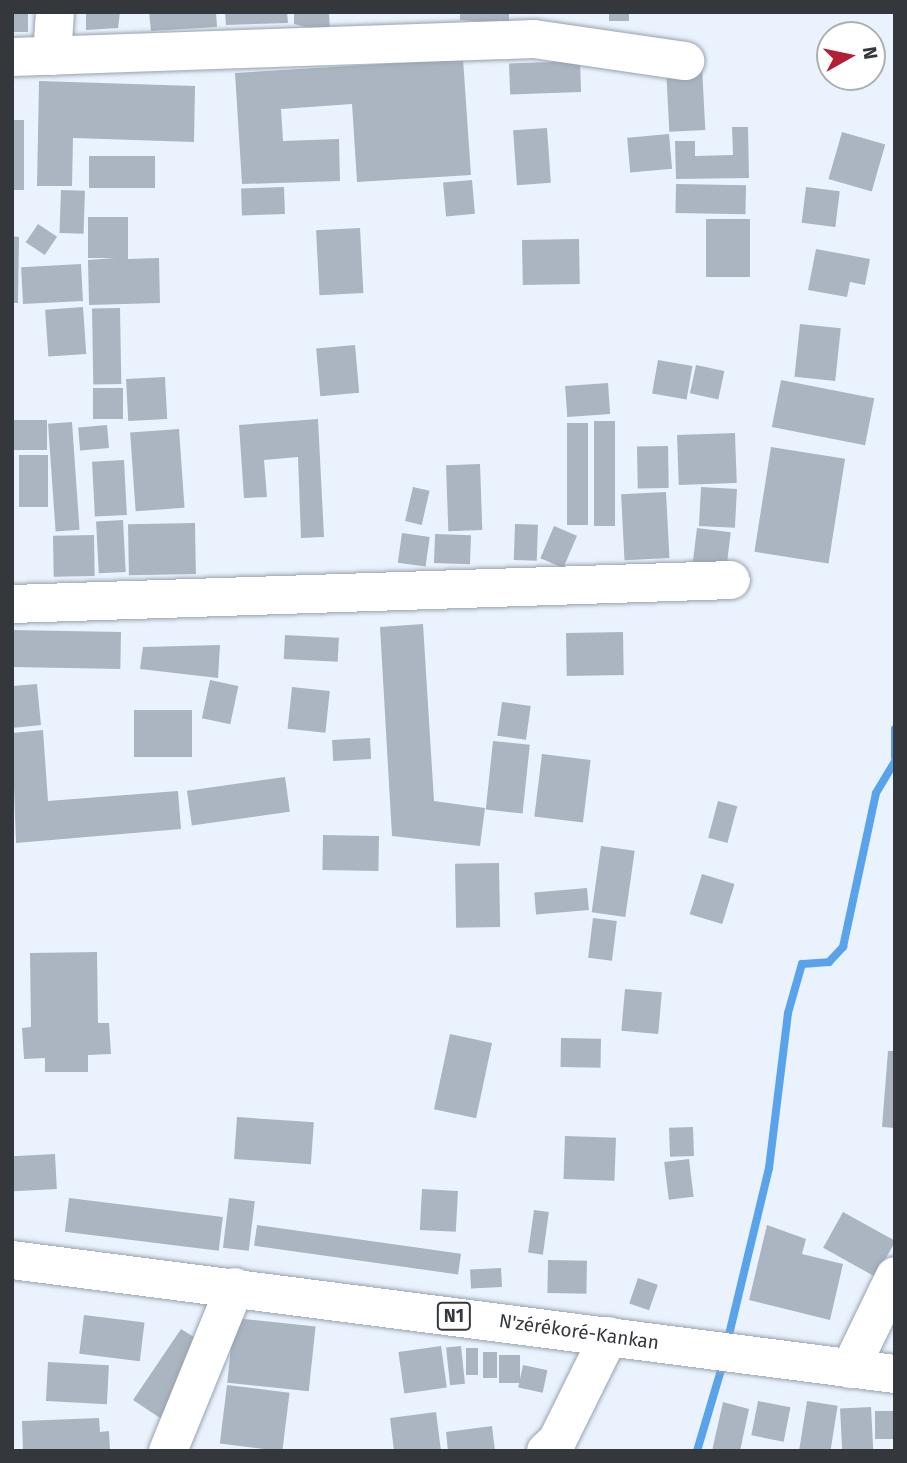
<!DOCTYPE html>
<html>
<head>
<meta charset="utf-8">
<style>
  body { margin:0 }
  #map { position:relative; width:907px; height:1463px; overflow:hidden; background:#eaf3fd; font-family:"Fira Sans",sans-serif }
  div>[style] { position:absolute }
  .stream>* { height:8px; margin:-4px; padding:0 4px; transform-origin:4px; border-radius:4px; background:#59a3ea }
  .building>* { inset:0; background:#abb5c1; transform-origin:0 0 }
  .roads { filter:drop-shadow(0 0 2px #97a2ad) drop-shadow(0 0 2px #97a2ad) }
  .minor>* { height:38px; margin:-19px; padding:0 19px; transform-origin:19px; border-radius:19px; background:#fff }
  .highway>* { height:38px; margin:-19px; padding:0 19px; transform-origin:19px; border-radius:19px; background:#fff }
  span { translate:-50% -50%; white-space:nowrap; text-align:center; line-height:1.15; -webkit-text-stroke:6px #fff; paint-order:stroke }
  .shield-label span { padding:2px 5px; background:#fff; border:2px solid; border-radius:5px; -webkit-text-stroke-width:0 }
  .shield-label { font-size:18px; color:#34383d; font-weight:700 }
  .street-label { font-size:19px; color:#34383d }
  .frame { position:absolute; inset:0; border:14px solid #34383d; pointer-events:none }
  .north { position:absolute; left:816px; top:21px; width:70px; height:70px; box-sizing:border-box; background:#fff; border:2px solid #aeafb1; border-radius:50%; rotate:81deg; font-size:19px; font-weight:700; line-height:28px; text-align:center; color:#34383d }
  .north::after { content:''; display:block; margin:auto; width:24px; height:32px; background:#b21f34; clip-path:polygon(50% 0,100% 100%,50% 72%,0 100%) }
</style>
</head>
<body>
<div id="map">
  <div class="stream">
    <i style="left:895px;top:729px;width:28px;rotate:90deg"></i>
    <i style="left:727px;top:1343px;width:180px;rotate:-76.5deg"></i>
    <i style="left:769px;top:1168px;width:156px;rotate:-83deg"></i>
    <i style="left:788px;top:1013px;width:51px;rotate:-74.1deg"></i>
    <i style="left:802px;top:964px;width:27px;rotate:-4deg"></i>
    <i style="left:829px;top:962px;width:21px;rotate:-47deg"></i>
    <i style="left:843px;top:947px;width:157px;rotate:-77.9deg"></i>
    <i style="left:876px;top:793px;width:37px;rotate:-59deg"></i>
    <i style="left:697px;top:1451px;width:92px;rotate:-73.5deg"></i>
  </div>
  <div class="building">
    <i style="left:12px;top:12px;width:16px;height:20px"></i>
    <i style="clip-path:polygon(86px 12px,120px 12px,118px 28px,86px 30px)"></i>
    <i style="clip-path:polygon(149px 12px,216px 12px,217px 27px,151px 31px)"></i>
    <i style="clip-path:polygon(225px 12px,287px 12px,288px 23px,226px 25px)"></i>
    <i style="clip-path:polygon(294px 12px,329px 12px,330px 33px,294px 24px)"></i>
    <i style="clip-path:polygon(460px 12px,509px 12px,509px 24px,460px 20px)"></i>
    <i style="left:609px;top:12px;width:20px;height:9px"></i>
    <i style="clip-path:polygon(463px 59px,471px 175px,357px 182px,352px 104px,281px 109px,283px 141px,339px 139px,340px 181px,242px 184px,235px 73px)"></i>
    <i style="left:580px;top:61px;width:31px;height:71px;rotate:88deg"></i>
    <i style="left:702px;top:67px;width:63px;height:36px;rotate:87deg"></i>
    <i style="clip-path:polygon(39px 81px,195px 86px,194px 142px,73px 138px,72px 186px,37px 186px)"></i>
    <i style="left:12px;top:120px;width:12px;height:70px"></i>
    <i style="clip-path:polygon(732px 127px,748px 127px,749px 178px,676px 179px,675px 141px,695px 141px,695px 156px,733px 155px)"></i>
    <i style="left:547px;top:128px;width:55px;height:34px;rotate:86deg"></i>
    <i style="left:842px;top:132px;width:45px;height:49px;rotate:16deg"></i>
    <i style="left:669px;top:134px;width:35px;height:42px;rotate:85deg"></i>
    <i style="left:155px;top:156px;width:32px;height:66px;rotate:90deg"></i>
    <i style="left:472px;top:180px;width:34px;height:29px;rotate:85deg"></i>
    <i style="left:676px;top:184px;width:70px;height:29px;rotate:1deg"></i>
    <i style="left:284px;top:187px;width:27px;height:43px;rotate:88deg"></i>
    <i style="left:806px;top:187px;width:34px;height:36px;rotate:7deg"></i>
    <i style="left:61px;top:190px;width:24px;height:43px;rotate:2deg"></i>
    <i style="clip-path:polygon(88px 217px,128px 217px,128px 259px,159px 258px,160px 303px,89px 305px,88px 260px,115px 258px,88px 258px)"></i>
    <i style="left:706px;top:219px;width:44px;height:58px"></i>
    <i style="left:38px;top:224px;width:23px;height:22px;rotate:34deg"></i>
    <i style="left:360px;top:228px;width:65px;height:44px;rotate:87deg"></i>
    <i style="clip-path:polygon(12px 236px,19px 237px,18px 303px,12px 303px)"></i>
    <i style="left:579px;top:239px;width:45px;height:57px;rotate:89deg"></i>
    <i style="clip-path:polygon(816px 249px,870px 259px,865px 285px,850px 282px,847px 297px,808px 290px)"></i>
    <i style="left:81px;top:264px;width:37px;height:60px;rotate:87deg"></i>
    <i style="left:83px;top:307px;width:47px;height:38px;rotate:86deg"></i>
    <i style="left:120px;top:308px;width:76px;height:28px;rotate:89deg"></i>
    <i style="left:800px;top:324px;width:41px;height:53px;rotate:6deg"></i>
    <i style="left:355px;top:345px;width:48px;height:39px;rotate:85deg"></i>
    <i style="left:658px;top:360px;width:35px;height:34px;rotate:10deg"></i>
    <i style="left:696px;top:365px;width:29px;height:29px;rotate:12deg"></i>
    <i style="left:165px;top:377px;width:42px;height:39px;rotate:87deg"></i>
    <i style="left:781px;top:380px;width:95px;height:48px;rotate:11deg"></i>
    <i style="left:608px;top:383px;width:31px;height:43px;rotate:86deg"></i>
    <i style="left:93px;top:388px;width:30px;height:31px"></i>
    <i style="clip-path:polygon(318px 419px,324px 537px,301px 538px,298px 457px,264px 460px,267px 497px,244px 498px,239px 425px)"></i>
    <i style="left:12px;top:420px;width:35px;height:30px"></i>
    <i style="left:594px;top:421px;width:21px;height:105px"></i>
    <i style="left:72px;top:422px;width:108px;height:24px;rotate:86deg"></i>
    <i style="left:567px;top:423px;width:21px;height:102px"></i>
    <i style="left:107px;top:425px;width:23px;height:29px;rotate:85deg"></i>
    <i style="left:179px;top:429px;width:79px;height:49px;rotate:86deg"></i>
    <i style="left:735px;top:433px;width:50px;height:58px;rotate:88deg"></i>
    <i style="left:668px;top:446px;width:42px;height:31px;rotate:89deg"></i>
    <i style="left:771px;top:447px;width:75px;height:106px;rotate:9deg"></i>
    <i style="left:19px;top:455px;width:29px;height:52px"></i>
    <i style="left:124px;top:460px;width:55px;height:32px;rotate:87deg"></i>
    <i style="left:480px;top:464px;width:66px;height:34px;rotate:88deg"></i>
    <i style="left:413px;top:487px;width:17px;height:35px;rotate:13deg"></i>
    <i style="left:701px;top:487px;width:36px;height:39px;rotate:3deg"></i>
    <i style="left:666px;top:492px;width:66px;height:45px;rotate:87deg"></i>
    <i style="left:123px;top:520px;width:52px;height:27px;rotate:87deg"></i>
    <i style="left:195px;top:523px;width:51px;height:67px;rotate:89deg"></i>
    <i style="left:515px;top:524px;width:23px;height:36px;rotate:2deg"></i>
    <i style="left:554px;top:526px;width:25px;height:35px;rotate:23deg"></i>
    <i style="left:697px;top:528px;width:34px;height:34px;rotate:7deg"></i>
    <i style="left:402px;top:533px;width:28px;height:30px;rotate:8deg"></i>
    <i style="left:435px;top:534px;width:36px;height:29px;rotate:2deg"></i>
    <i style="left:94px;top:535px;width:41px;height:41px;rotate:89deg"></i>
    <i style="clip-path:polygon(423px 624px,434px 801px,485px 808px,480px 846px,392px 836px,380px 627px)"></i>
    <i style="left:12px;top:630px;width:109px;height:37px;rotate:1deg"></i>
    <i style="left:623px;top:632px;width:43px;height:57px;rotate:89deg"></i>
    <i style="left:285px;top:635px;width:54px;height:24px;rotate:3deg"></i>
    <i style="clip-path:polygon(220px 645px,218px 678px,140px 669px,143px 647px)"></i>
    <i style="left:210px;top:680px;width:29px;height:39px;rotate:12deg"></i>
    <i style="clip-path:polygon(37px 684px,41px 725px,12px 728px,12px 686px)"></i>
    <i style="left:292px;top:687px;width:38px;height:42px;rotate:6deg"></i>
    <i style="left:502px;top:702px;width:29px;height:34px;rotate:8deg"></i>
    <i style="left:192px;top:710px;width:47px;height:58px;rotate:90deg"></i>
    <i style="clip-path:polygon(43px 730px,48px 801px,178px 791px,181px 829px,16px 843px,12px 733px)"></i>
    <i style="left:370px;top:738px;width:21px;height:38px;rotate:87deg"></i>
    <i style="left:493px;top:741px;width:37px;height:69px;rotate:6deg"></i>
    <i style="left:542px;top:754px;width:49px;height:63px;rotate:7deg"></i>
    <i style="left:285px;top:777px;width:35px;height:99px;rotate:82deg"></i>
    <i style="left:718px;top:801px;width:20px;height:38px;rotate:15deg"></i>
    <i style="left:323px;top:835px;width:56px;height:35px;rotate:1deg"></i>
    <i style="left:601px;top:846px;width:34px;height:67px;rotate:8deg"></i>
    <i style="left:499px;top:863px;width:64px;height:44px;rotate:89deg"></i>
    <i style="left:702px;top:874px;width:34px;height:42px;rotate:17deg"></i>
    <i style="left:587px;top:888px;width:22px;height:53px;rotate:85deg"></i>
    <i style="left:593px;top:918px;width:24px;height:40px;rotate:7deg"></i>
    <i style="clip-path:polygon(97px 952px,98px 1023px,109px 1023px,111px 1054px,88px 1055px,88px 1072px,45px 1072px,45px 1058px,24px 1059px,22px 1028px,31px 1027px,30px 953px)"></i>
    <i style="left:625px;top:989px;width:37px;height:42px;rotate:5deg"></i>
    <i style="left:450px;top:1034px;width:43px;height:77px;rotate:12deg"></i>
    <i style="left:561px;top:1038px;width:40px;height:29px;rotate:1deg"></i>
    <i style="clip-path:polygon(888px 1051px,895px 1051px,895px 1128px,882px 1127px)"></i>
    <i style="left:237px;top:1117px;width:77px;height:42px;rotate:4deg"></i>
    <i style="left:693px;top:1127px;width:29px;height:24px;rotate:88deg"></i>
    <i style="left:565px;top:1136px;width:51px;height:43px;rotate:2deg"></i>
    <i style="left:55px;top:1154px;width:35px;height:43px;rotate:87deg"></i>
    <i style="left:689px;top:1159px;width:38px;height:25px;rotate:83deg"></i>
    <i style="left:422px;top:1189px;width:36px;height:41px;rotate:3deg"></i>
    <i style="left:69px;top:1198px;width:155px;height:34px;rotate:7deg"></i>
    <i style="left:229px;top:1198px;width:26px;height:50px;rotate:7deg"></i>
    <i style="left:534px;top:1210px;width:15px;height:43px;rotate:8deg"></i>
    <i style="left:843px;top:1212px;width:60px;height:41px;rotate:29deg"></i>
    <i style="left:257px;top:1225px;width:206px;height:21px;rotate:8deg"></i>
    <i style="clip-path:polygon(767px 1225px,806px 1239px,802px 1254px,843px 1264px,830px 1320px,749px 1300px)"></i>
    <i style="left:548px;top:1260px;width:39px;height:33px;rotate:1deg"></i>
    <i style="left:501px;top:1268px;width:19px;height:31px;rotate:87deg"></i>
    <i style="left:638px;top:1278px;width:21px;height:27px;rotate:19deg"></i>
    <i style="left:84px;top:1315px;width:61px;height:39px;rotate:7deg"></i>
    <i style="left:234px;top:1318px;width:82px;height:65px;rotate:6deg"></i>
    <i style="clip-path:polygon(181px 1329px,194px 1337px,163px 1420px,133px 1400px)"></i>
    <i style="left:441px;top:1346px;width:42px;height:43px;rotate:82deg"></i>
    <i style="left:461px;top:1346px;width:38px;height:15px;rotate:84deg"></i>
    <i style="left:466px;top:1348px;width:12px;height:27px"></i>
    <i style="left:483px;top:1352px;width:14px;height:26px"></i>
    <i style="left:499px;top:1355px;width:21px;height:28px"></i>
    <i style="left:48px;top:1362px;width:61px;height:39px;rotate:3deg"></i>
    <i style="left:523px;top:1365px;width:25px;height:23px;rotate:12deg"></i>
    <i style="left:227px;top:1385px;width:63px;height:59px;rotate:7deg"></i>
    <i style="left:758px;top:1401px;width:33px;height:35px;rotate:11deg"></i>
    <i style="left:807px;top:1401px;width:31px;height:51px;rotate:9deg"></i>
    <i style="clip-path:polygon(723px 1402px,749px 1409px,740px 1451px,712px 1451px)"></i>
    <i style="left:871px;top:1407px;width:44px;height:31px;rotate:87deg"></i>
    <i style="left:875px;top:1411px;width:20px;height:28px"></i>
    <i style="clip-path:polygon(436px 1412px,441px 1451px,394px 1451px,390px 1418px)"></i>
    <i style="clip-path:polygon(99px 1418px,100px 1432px,109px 1431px,110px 1451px,23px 1451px,22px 1421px)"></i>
    <i style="clip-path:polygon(492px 1426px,495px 1451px,448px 1451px,446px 1432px)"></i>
  </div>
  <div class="roads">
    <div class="minor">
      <i style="left:52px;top:56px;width:44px;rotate:-86.1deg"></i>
      <i style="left:12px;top:57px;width:522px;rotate:-1.97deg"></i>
      <i style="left:534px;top:39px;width:153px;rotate:8.3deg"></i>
      <i style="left:12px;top:604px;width:719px;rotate:-1.91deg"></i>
      <i style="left:850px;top:1369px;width:103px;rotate:-64.2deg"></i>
      <i style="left:168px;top:1451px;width:177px;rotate:-67.8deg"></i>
      <i style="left:546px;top:1451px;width:15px;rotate:-42deg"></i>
      <i style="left:557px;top:1441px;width:117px;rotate:-63.7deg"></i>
    </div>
    <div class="highway">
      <i style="left:12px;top:1260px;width:890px;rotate:7.36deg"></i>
    </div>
  </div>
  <div class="shield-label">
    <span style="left:454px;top:1316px">N1</span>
  </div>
  <div class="street-label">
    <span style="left:579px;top:1332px;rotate:8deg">N'zérékoré-Kankan</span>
  </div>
  <div class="frame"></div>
  <div class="north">N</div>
</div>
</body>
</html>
